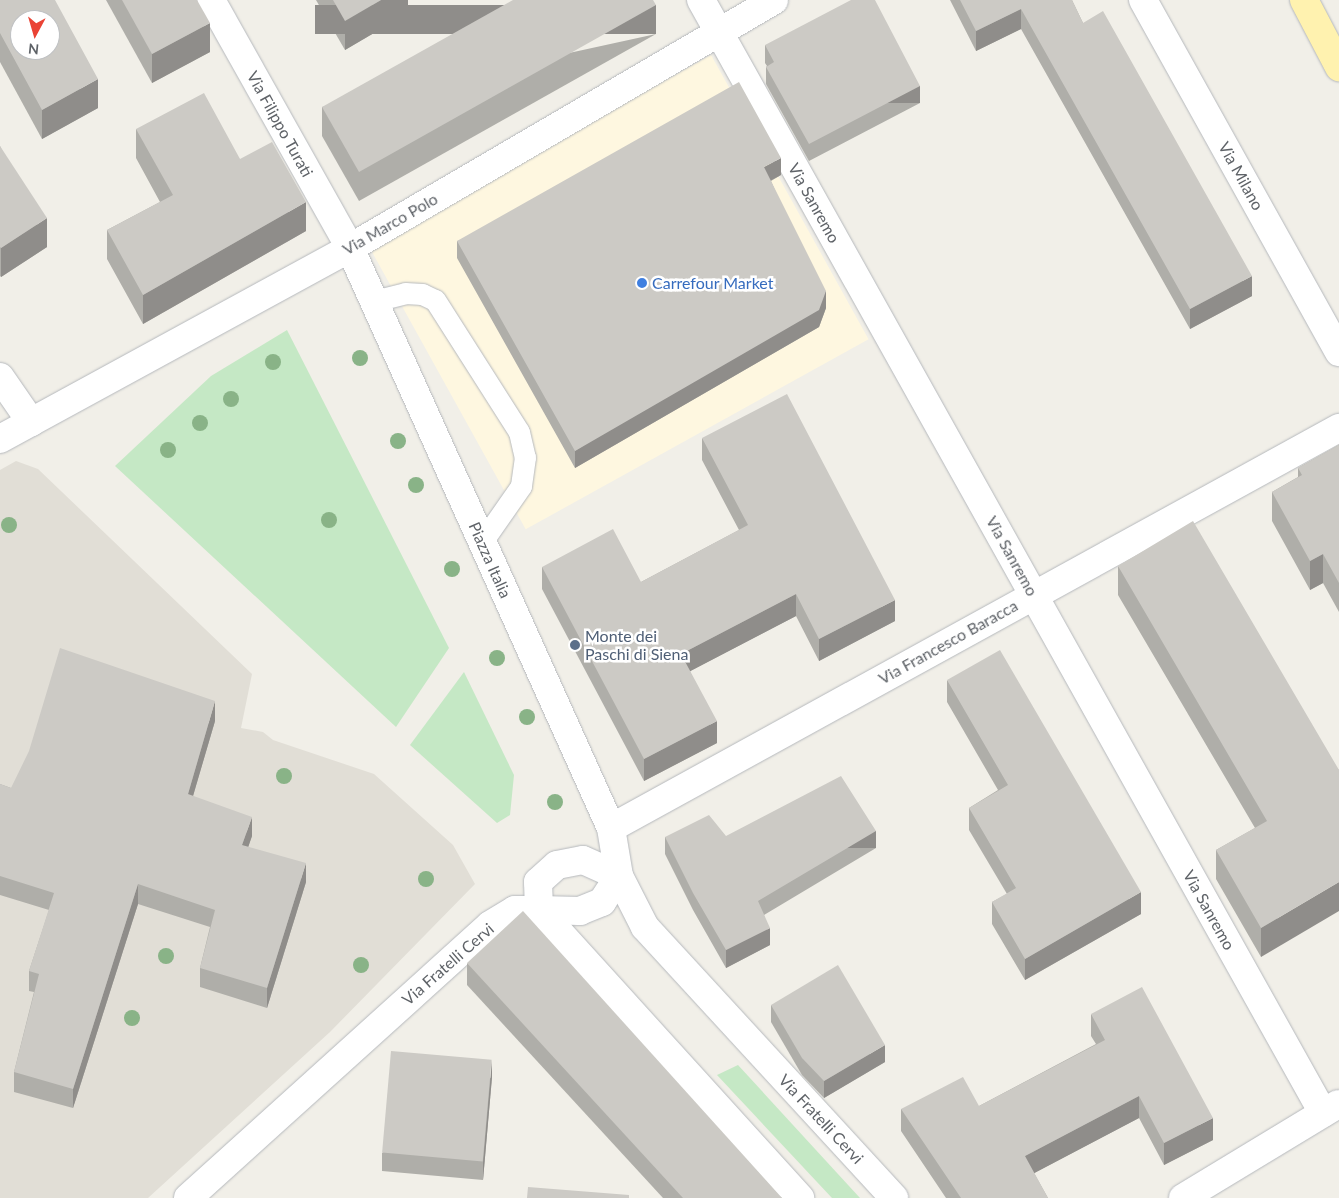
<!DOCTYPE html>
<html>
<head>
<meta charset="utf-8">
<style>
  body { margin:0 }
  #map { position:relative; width:1339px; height:1198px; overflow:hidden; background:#f1efe8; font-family:Lato,sans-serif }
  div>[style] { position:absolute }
  .commercial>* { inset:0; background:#fef7e0; transform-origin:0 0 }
  .education>* { inset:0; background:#e1ded6 }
  .green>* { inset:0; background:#c5e8c5 }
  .roads { filter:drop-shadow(0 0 1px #b5b8bc) drop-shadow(0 0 1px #b5b8bc) }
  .lane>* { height:21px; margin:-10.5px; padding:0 10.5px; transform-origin:10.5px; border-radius:10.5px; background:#fff }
  .street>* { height:28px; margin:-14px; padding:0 14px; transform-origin:14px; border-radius:14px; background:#fff }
  .primary>* { height:28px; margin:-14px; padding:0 14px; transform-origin:14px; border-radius:14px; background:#fff2af }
  .trees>* { width:16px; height:16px; margin:-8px; border-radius:50%; background:#89b387 }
  .wall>* { inset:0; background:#afaea9 }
  .shaded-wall>* { inset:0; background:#8f8d8a; transform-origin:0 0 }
  .building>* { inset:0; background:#cccac5; transform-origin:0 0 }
  .dots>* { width:14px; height:14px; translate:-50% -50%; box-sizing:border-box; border:2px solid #fff; border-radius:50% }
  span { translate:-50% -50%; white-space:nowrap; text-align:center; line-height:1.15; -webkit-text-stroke:5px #fff; paint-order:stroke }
  .street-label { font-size:16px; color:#5f6368 }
  .shop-label { font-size:16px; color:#366cbe }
  .left { translate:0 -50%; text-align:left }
  .service-label { font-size:16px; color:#4e5e75 }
  .north { position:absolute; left:10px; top:10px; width:50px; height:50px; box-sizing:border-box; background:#fff; border:1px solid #bfc1c3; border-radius:50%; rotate:186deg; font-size:14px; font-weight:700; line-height:20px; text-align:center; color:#5f6368 }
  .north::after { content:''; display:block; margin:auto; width:18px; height:22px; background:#ea4335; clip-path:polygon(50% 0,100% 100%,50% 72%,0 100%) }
</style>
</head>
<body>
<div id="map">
  <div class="commercial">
    <i style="left:711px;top:55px;width:325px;height:392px;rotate:61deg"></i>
  </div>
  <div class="education">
    <i style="clip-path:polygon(16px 461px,38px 469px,252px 674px,241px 728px,263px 732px,273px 740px,374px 774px,453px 845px,475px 884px,330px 1032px,148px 1198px,0 1198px,0 470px)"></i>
  </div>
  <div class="green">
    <i style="clip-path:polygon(287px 330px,449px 648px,396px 727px,115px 466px,211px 376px)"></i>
    <i style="clip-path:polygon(464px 672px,514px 775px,510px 815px,497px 823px,410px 745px)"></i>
    <i style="clip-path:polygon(738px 1065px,860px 1198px,832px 1198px,717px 1075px)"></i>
  </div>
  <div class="roads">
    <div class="lane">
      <i style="left:374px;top:301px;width:32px;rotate:-14deg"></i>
      <i style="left:405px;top:293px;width:17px;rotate:3deg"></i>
      <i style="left:422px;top:294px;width:14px;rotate:25deg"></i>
      <i style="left:435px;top:300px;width:156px;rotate:57.5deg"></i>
      <i style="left:519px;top:432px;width:26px;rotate:77deg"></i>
      <i style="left:525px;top:457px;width:29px;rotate:98deg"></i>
      <i style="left:521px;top:486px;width:68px;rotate:124.9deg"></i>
    </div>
    <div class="street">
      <i style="left:211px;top:0;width:284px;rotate:60.7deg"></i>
      <i style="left:350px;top:248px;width:636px;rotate:65.77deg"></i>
      <i style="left:611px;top:828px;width:49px;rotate:80.5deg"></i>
      <i style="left:619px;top:876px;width:57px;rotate:63deg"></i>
      <i style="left:645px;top:927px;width:368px;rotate:47.4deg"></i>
      <i style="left:701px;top:0;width:1275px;rotate:60.8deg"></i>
      <i style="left:1143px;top:0;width:403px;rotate:60.9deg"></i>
      <i style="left:0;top:377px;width:55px;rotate:55.4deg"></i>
      <i style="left:0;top:439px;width:399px;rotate:-28.6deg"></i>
      <i style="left:350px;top:248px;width:491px;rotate:-30.3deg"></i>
      <i style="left:611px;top:828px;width:831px;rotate:-28.79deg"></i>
      <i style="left:583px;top:860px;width:39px;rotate:24deg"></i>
      <i style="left:619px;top:876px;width:31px;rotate:123deg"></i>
      <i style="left:602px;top:902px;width:24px;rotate:158deg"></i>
      <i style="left:580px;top:911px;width:41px;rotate:-178.6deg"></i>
      <i style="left:539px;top:910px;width:28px;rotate:-92deg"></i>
      <i style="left:538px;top:882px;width:25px;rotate:-42deg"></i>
      <i style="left:557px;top:865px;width:26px;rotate:-11deg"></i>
      <i style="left:188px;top:1198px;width:407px;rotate:-42.1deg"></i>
      <i style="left:490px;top:925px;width:29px;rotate:-31deg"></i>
      <i style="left:515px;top:910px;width:24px"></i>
      <i style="left:539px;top:910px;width:389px;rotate:47.8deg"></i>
      <i style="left:1183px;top:1198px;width:181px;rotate:-31.2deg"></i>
    </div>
    <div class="primary">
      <i style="left:1304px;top:0;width:76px;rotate:62.4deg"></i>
    </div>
  </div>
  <div class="trees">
    <i style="left:360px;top:358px"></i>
    <i style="left:273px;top:362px"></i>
    <i style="left:231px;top:399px"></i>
    <i style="left:200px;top:423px"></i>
    <i style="left:398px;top:441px"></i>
    <i style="left:168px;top:450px"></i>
    <i style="left:416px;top:485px"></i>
    <i style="left:329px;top:520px"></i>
    <i style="left:9px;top:525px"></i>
    <i style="left:452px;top:569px"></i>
    <i style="left:497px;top:658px"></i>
    <i style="left:527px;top:717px"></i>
    <i style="left:284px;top:776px"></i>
    <i style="left:555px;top:802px"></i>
    <i style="left:426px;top:879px"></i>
    <i style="left:166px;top:956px"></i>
    <i style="left:361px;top:965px"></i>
    <i style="left:132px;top:1018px"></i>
  </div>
  <div class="wall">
    <i style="clip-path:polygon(0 0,98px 108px,42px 139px,0 62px)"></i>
    <i style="clip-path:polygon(106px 0,197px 0,210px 52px,152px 83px)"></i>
    <i style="clip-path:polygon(316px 0,408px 0,408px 13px,345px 50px)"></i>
    <i style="clip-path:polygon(950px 0,1072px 0,1083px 23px,1252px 296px,1190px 329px,1021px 29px,976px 51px)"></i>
    <i style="clip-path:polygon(656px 34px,359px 201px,322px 136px,322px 107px)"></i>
    <i style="clip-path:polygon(765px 45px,920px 103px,809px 161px,766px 84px,766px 67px,767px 66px,765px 63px)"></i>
    <i style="clip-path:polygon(136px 129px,240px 159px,306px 231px,143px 324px,107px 259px,107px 230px,160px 202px,136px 158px)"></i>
    <i style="clip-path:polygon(0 146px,47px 247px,1px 277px,0 276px)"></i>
    <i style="clip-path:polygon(781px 175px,771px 181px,826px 308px,819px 327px,575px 468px,457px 258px,457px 241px)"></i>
    <i style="clip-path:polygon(702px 438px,895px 621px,819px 661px,796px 616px,690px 671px,717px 743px,644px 781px,542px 589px,542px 567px,641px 582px,739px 530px,702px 460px)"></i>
    <i style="clip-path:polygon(1339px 445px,1339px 612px,1323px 583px,1310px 590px,1272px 521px,1272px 492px,1298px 477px,1298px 468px)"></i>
    <i style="clip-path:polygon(1118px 566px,1339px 770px,1261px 957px,1216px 879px,1216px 850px,1255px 828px,1118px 595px)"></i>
    <i style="clip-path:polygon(947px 680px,1141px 914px,1025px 980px,992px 924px,992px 902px,1007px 894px,969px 830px,969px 808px,998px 790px,947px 702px)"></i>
    <i style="clip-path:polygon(215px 721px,193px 796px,252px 836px,248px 847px,306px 882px,267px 1008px,200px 987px,200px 968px,210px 927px,138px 904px,73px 1108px,14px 1092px,14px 1072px,34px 992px,29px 991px,29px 971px,49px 910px,0 895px,0 784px,11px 788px)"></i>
    <i style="clip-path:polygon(726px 836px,876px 848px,764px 915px,770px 945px,726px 968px,693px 910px,665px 854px,665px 837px)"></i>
    <i style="clip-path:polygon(467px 963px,782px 1198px,663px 1198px,467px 985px)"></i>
    <i style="clip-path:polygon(771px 1005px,885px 1062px,824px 1098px,802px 1075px,771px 1022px)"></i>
    <i style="clip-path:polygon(1091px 1014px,1213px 1140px,1164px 1165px,1139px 1118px,1034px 1173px,1048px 1198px,946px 1198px,901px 1131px,901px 1109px,979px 1106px,1096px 1044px,1091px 1036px)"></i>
    <i style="clip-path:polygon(492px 1077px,483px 1180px,382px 1171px,382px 1153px)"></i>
  </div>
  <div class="shaded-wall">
    <i style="clip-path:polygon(381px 0,408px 0,408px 13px,345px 50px,345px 21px)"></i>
    <i style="left:656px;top:5px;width:29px;height:341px;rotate:90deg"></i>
    <i style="clip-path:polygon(1021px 9px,1021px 29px,976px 51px,976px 31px)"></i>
    <i style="clip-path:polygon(210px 23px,210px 52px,152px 83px,152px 54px)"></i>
    <i style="clip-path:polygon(98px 79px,98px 108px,42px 139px,42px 110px)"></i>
    <i style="left:920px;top:86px;width:17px;height:125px;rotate:90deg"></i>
    <i style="clip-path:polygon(781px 158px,781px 175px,764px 184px,764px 167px)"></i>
    <i style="clip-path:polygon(306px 202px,306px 231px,143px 324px,143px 295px)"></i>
    <i style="clip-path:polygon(47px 218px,47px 247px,1px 277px,1px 248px)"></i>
    <i style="clip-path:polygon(1252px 276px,1252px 296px,1190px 329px,1190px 309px)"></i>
    <i style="clip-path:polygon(826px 291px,826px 308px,819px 327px,575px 468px,575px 451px)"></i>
    <i style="clip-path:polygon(1323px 554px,1323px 583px,1310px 590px,1310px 561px)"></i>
    <i style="clip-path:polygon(796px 594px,796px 616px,681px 676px,681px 654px)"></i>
    <i style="clip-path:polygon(895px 600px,895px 621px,819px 661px,819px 639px)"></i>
    <i style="clip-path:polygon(215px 701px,215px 721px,188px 813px,188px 794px)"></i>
    <i style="clip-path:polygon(717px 721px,717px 743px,644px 781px,644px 759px)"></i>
    <i style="clip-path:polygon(252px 817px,252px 836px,242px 865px,242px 845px)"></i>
    <i style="left:876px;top:831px;width:17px;height:137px;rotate:90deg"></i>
    <i style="clip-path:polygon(306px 863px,306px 882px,267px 1008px,267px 988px)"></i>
    <i style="clip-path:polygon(1339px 882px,1339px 911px,1261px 957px,1261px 928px)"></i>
    <i style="clip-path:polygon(138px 884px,138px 904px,73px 1108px,73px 1089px)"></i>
    <i style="clip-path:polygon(1141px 892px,1141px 914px,1025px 980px,1025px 959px)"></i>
    <i style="clip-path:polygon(770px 928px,770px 945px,726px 968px,726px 950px)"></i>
    <i style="clip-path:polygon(885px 1045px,885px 1062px,824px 1098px,824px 1081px)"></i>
    <i style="clip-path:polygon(492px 1060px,492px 1077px,483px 1180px,483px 1163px)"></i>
    <i style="clip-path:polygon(1139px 1096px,1139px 1118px,1025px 1178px,1025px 1156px)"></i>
    <i style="clip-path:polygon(1213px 1118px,1213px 1140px,1164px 1165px,1164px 1143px)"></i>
  </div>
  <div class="building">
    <i style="clip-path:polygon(evenodd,0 0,55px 0,98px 79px,42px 110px,0 33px,0 0,20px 20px,50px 20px,50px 50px,20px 50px,20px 20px)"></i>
    <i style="clip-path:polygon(122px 0,197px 0,210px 23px,152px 54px)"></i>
    <i style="clip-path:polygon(333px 0,381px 0,345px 21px)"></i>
    <i style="clip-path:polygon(513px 0,653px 0,656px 5px,359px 172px,322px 107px)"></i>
    <i style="clip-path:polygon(851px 0,875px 0,920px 86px,809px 144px,766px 67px,774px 62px,765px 45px)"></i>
    <i style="clip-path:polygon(960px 0,1072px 0,1083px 23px,1103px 11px,1252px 276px,1190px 309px,1021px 9px,976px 31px)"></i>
    <i style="clip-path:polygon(739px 82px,781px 158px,764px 167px,826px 291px,819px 310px,575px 451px,457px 241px)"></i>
    <i style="clip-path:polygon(204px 93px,240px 159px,272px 142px,306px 202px,143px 295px,107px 230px,173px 195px,136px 129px)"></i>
    <i style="clip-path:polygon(0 146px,47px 218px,1px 248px,0 247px)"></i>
    <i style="clip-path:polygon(787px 394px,895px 600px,819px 639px,796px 594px,681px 654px,717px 721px,644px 759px,542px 567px,613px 529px,641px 582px,748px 525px,702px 438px)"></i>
    <i style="clip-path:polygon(1339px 445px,1339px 583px,1323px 554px,1310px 561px,1272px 492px,1302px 475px,1298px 468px)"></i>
    <i style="clip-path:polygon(1193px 521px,1339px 770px,1339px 882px,1261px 928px,1216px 850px,1267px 821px,1118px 566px)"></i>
    <i style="clip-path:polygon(60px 648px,215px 701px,188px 794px,252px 817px,242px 845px,306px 863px,267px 988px,200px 968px,215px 910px,138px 884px,73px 1089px,14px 1072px,39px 974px,29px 971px,54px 893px,0 876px,0 784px,11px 788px,29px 751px)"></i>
    <i style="clip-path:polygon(1000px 650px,1141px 892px,1025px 959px,992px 902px,1016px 888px,969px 808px,1008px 785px,947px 680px)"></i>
    <i style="clip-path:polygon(841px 776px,876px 831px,758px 901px,770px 928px,726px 950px,693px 893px,665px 837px,709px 815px,726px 836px)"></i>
    <i style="clip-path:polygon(523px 911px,782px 1198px,683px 1198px,467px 963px)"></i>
    <i style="clip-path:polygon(838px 965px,885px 1045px,824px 1081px,802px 1058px,771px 1005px)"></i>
    <i style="clip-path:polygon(1142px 987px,1213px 1118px,1164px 1143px,1139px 1096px,1025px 1156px,1048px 1198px,961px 1198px,901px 1109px,963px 1077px,979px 1106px,1105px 1040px,1091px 1014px)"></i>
    <i style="left:391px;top:1051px;width:101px;height:102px;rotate:5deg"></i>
    <i style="clip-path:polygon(528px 1187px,629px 1195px,629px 1198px,527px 1198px)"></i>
  </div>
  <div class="dots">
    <i style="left:642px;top:283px;background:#3f7fe0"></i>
    <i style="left:575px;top:645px;background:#5c6f8a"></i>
  </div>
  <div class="street-label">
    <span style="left:280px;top:124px;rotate:61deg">Via Filippo Turati</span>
    <span style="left:1241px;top:176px;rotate:61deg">Via Milano</span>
    <span style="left:814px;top:203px;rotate:61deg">Via Sanremo</span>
    <span style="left:390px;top:224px;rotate:-30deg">Via Marco Polo</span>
    <span style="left:1012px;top:556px;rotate:61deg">Via Sanremo</span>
    <span style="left:490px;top:560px;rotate:66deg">Piazza Italia</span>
    <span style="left:948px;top:642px;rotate:-29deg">Via Francesco Baracca</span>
    <span style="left:1209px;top:910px;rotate:61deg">Via Sanremo</span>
    <span style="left:448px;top:964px;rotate:-41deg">Via Fratelli Cervi</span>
    <span style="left:821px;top:1119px;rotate:47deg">Via Fratelli Cervi</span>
  </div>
  <div class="shop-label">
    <span class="left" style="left:652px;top:283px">Carrefour Market</span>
  </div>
  <div class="service-label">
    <span class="left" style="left:585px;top:645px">Monte dei<br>Paschi di Siena</span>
  </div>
  <div class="north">N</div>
</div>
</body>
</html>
